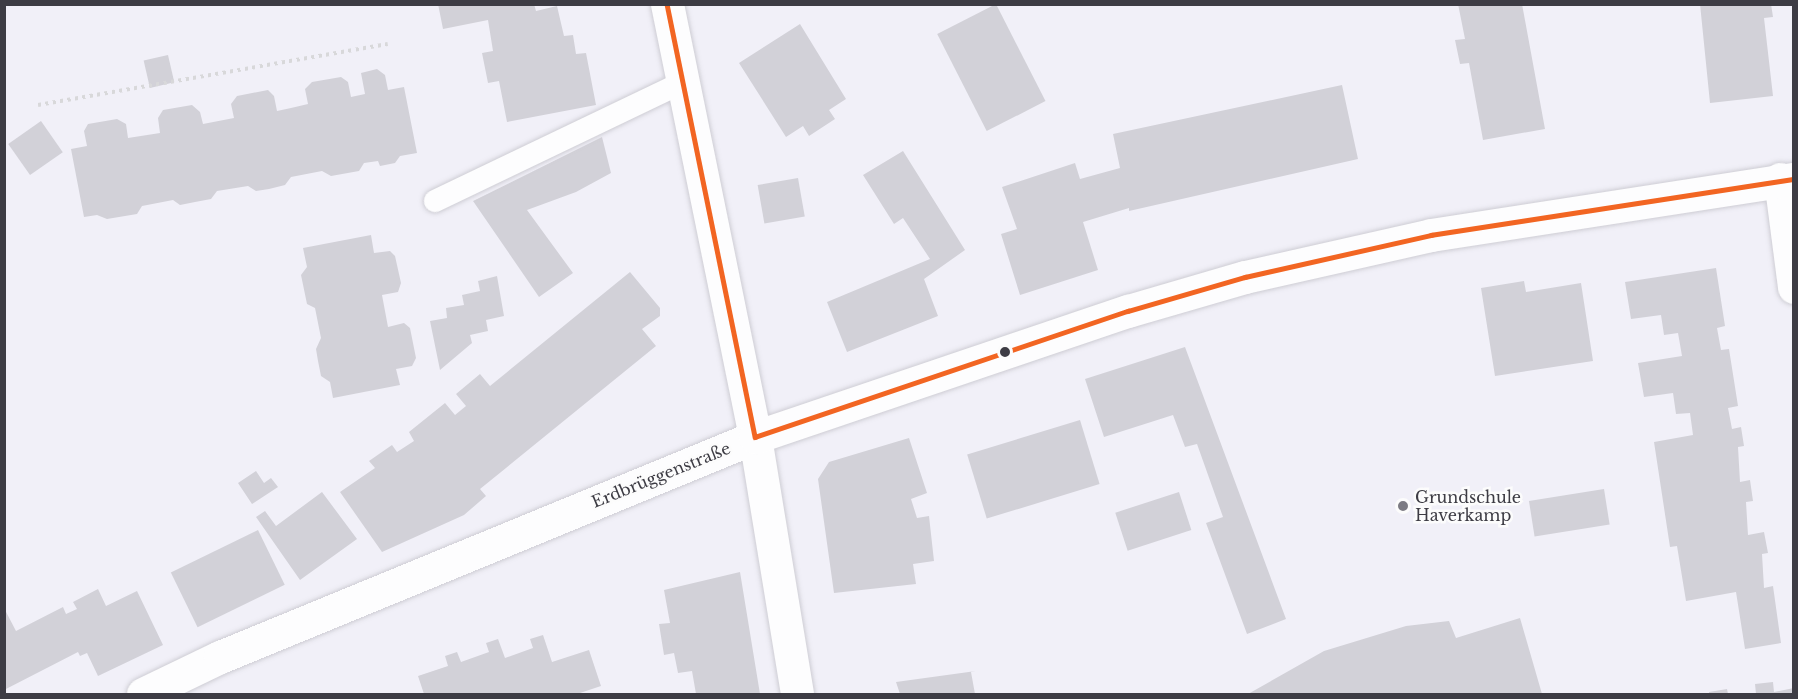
<!DOCTYPE html>
<html>
<head>
<meta charset="utf-8">
<style>
  body { margin:0 }
  #map { position:relative; width:1798px; height:699px; overflow:hidden; background:#f1f0f8; font-family:"Libre Baskerville",serif }
  div>[style] { position:absolute }
  .building>* { inset:0; background:#d2d1d8; transform-origin:0 0 }
  .path>* { height:4px; margin-top:-2px; transform-origin:0; background:repeating-linear-gradient(90deg,#d8d8da 0 3px,transparent 0 7.5px) }
  .roads { filter:drop-shadow(0 0 2px #cecdd4) drop-shadow(0 0 2px #cecdd4) }
  .lane>* { height:22px; margin:-11px; padding:0 11px; transform-origin:11px; border-radius:11px; background:#fdfdfe }
  .street>* { height:33px; margin:-16.5px; padding:0 16.5px; transform-origin:16.5px; border-radius:16.5px; background:#fdfdfe }
  .bus-1>* { height:4.5px; margin:-2.25px; padding:0 2.25px; transform-origin:2.25px; border-radius:2.25px; background:#f26522 }
  .dots>* { width:16px; height:16px; translate:-50% -50%; box-sizing:border-box; border:3px solid #fcfcfc; border-radius:50% }
  span { translate:-50% -50%; white-space:nowrap; text-align:center; line-height:1.15; -webkit-text-stroke:5px #fcfcfc; paint-order:stroke }
  .street-label { font-size:16px; color:#3d3c44 }
  .poi-label { font-size:16px; color:#3d3c44 }
  .left { translate:0 -50%; text-align:left }
  .frame { position:absolute; inset:0; border:6px solid #3d3c44; pointer-events:none }
</style>
</head>
<body>
<div id="map">
  <div class="building">
    <i style="clip-path:polygon(438px 4px,534px 4px,536px 11px,557px 6px,564px 36px,573px 35px,576px 54px,586px 53px,596px 105px,507px 122px,499px 81px,488px 83px,482px 53px,493px 51px,488px 20px,443px 29px)"></i>
    <i style="left:996px;top:4px;width:109px;height:66px;rotate:63deg"></i>
    <i style="clip-path:polygon(1458px 4px,1522px 4px,1545px 129px,1483px 140px,1469px 63px,1460px 64px,1455px 40px,1465px 39px)"></i>
    <i style="clip-path:polygon(1700px 4px,1771px 4px,1773px 17px,1764px 18px,1773px 96px,1710px 103px)"></i>
    <i style="clip-path:polygon(800px 24px,846px 99px,829px 110px,835px 119px,809px 136px,803px 126px,786px 137px,739px 63px)"></i>
    <i style="left:168px;top:55px;width:28px;height:25px;rotate:77deg"></i>
    <i style="clip-path:polygon(377px 69px,385px 75px,388px 90px,404px 87px,417px 153px,400px 156px,395px 163px,380px 166px,378px 161px,364px 163px,359px 171px,331px 176px,322px 171px,291px 177px,285px 185px,269px 189px,256px 191px,248px 186px,217px 191px,211px 199px,195px 202px,180px 205px,173px 200px,142px 206px,137px 214px,107px 219px,97px 215px,84px 217px,71px 149px,87px 146px,84px 131px,88px 124px,117px 119px,126px 124px,128px 138px,160px 133px,158px 118px,163px 110px,192px 105px,200px 112px,203px 124px,234px 118px,231px 104px,237px 96px,268px 90px,274px 96px,277px 111px,291px 108px,308px 104px,305px 89px,312px 82px,341px 77px,348px 82px,351px 97px,365px 94px,361px 73px)"></i>
    <i style="clip-path:polygon(1342px 85px,1358px 159px,1129px 211px,1129px 208px,1083px 222px,1098px 270px,1020px 295px,1001px 234px,1017px 229px,1002px 187px,1075px 163px,1080px 179px,1120px 168px,1113px 134px)"></i>
    <i style="left:41px;top:121px;width:38px;height:40px;rotate:55deg"></i>
    <i style="clip-path:polygon(602px 137px,611px 173px,576px 192px,527px 210px,573px 273px,539px 297px,473px 201px)"></i>
    <i style="clip-path:polygon(903px 151px,965px 250px,924px 279px,938px 316px,847px 352px,827px 302px,930px 259px,903px 218px,894px 224px,863px 175px)"></i>
    <i style="left:798px;top:178px;width:39px;height:41px;rotate:80deg"></i>
    <i style="clip-path:polygon(371px 235px,374px 253px,390px 251px,395px 256px,401px 283px,398px 292px,382px 295px,388px 327px,404px 323px,410px 328px,416px 358px,412px 366px,396px 369px,400px 385px,333px 398px,330px 382px,321px 376px,318px 361px,316px 349px,321px 338px,315px 308px,307px 304px,301px 275px,307px 267px,303px 248px)"></i>
    <i style="clip-path:polygon(1716px 268px,1725px 326px,1717px 328px,1721px 350px,1729px 349px,1738px 406px,1728px 408px,1732px 429px,1741px 427px,1744px 446px,1738px 447px,1740px 482px,1750px 480px,1753px 501px,1746px 502px,1748px 535px,1764px 532px,1768px 553px,1762px 554px,1764px 588px,1773px 586px,1781px 643px,1745px 649px,1736px 592px,1686px 601px,1677px 546px,1670px 547px,1654px 442px,1693px 435px,1690px 413px,1676px 414px,1673px 393px,1644px 397px,1638px 363px,1682px 356px,1678px 333px,1664px 335px,1661px 315px,1631px 319px,1625px 282px)"></i>
    <i style="clip-path:polygon(630px 272px,660px 308px,660px 316px,642px 329px,656px 346px,480px 489px,486px 496px,464px 515px,382px 552px,340px 492px,375px 468px,369px 461px,392px 445px,397px 452px,414px 441px,409px 432px,445px 403px,455px 415px,466px 406px,456px 394px,480px 374px,490px 386px)"></i>
    <i style="clip-path:polygon(497px 276px,504px 316px,486px 320px,488px 331px,470px 335px,472px 343px,440px 370px,430px 321px,447px 318px,446px 308px,464px 305px,462px 295px,480px 291px,478px 281px)"></i>
    <i style="clip-path:polygon(1524px 281px,1526px 292px,1581px 283px,1593px 361px,1495px 376px,1481px 288px)"></i>
    <i style="clip-path:polygon(1185px 347px,1286px 619px,1247px 634px,1206px 523px,1223px 517px,1197px 444px,1185px 447px,1173px 415px,1104px 437px,1085px 379px)"></i>
    <i style="left:1080px;top:420px;width:67px;height:118px;rotate:73deg"></i>
    <i style="clip-path:polygon(909px 438px,927px 493px,911px 499px,917px 518px,929px 516px,934px 561px,913px 564px,916px 584px,834px 593px,818px 479px,829px 462px)"></i>
    <i style="clip-path:polygon(256px 471px,264px 483px,271px 478px,278px 487px,252px 504px,238px 483px)"></i>
    <i style="left:1604px;top:489px;width:36px;height:76px;rotate:81deg"></i>
    <i style="clip-path:polygon(322px 492px,357px 539px,300px 580px,256px 517px,265px 511px,276px 526px)"></i>
    <i style="left:1179px;top:492px;width:40px;height:67px;rotate:72deg"></i>
    <i style="left:258px;top:530px;width:61px;height:97px;rotate:64deg"></i>
    <i style="clip-path:polygon(740px 572px,760px 694px,696px 694px,692px 671px,678px 673px,674px 653px,664px 655px,659px 624px,670px 623px,664px 590px)"></i>
    <i style="clip-path:polygon(98px 589px,106px 606px,137px 591px,163px 645px,98px 676px,87px 653px,80px 656px,78px 652px,4px 690px,4px 608px,16px 631px,63px 607px,66px 614px,77px 609px,73px 602px)"></i>
    <i style="clip-path:polygon(1520px 618px,1542px 694px,1248px 694px,1324px 651px,1406px 626px,1449px 621px,1456px 638px)"></i>
    <i style="clip-path:polygon(543px 635px,552px 662px,589px 650px,601px 686px,577px 694px,424px 694px,418px 676px,448px 666px,445px 656px,457px 652px,461px 662px,489px 652px,486px 643px,498px 639px,505px 658px,533px 648px,530px 639px)"></i>
    <i style="clip-path:polygon(976px 671px,971px 672px,975px 694px,900px 694px,896px 682px)"></i>
    <i style="clip-path:polygon(1773px 682px,1774px 692px,1794px 688px,1794px 694px,1756px 694px,1755px 684px)"></i>
    <i style="clip-path:polygon(1727px 689px,1728px 694px,1709px 694px,1709px 692px)"></i>
  </div>
  <div class="path">
    <i style="left:38px;top:105px;width:355px;rotate:-9.9deg"></i>
  </div>
  <div class="roads">
    <div class="lane">
      <i style="left:435px;top:201px;width:275px;rotate:-25.6deg"></i>
    </div>
    <div class="street">
      <i style="left:667px;top:4px;width:442px;rotate:78.5deg"></i>
      <i style="left:755px;top:437px;width:260px;rotate:80.7deg"></i>
      <i style="left:1780px;top:179px;width:109px;rotate:82.6deg"></i>
      <i style="left:143px;top:694px;width:85px;rotate:-25.7deg"></i>
      <i style="left:220px;top:657px;width:578px;rotate:-22.35deg"></i>
      <i style="left:755px;top:437px;width:394px;rotate:-18.7deg"></i>
      <i style="left:1128px;top:311px;width:122px;rotate:-16.2deg"></i>
      <i style="left:1245px;top:277px;width:191px;rotate:-12.7deg"></i>
      <i style="left:1431px;top:235px;width:367px;rotate:-8.8deg"></i>
    </div>
  </div>
  <div class="bus-1">
    <i style="left:667px;top:4px;width:442px;rotate:78.5deg"></i>
    <i style="left:755px;top:437px;width:394px;rotate:-18.7deg"></i>
    <i style="left:1128px;top:311px;width:122px;rotate:-16.2deg"></i>
    <i style="left:1245px;top:277px;width:191px;rotate:-12.7deg"></i>
    <i style="left:1431px;top:235px;width:367px;rotate:-8.8deg"></i>
  </div>
  <div class="dots">
    <i style="left:1005px;top:352px;background:#3d3c44"></i>
    <i style="left:1403px;top:506px;background:#7c7b83"></i>
  </div>
  <div class="street-label">
    <span style="left:661px;top:475px;rotate:-22deg">Erdbrüggenstraße</span>
  </div>
  <div class="poi-label">
    <span class="left" style="left:1415px;top:506px">Grundschule<br>Haverkamp</span>
  </div>
  <div class="frame"></div>
</div>
</body>
</html>
